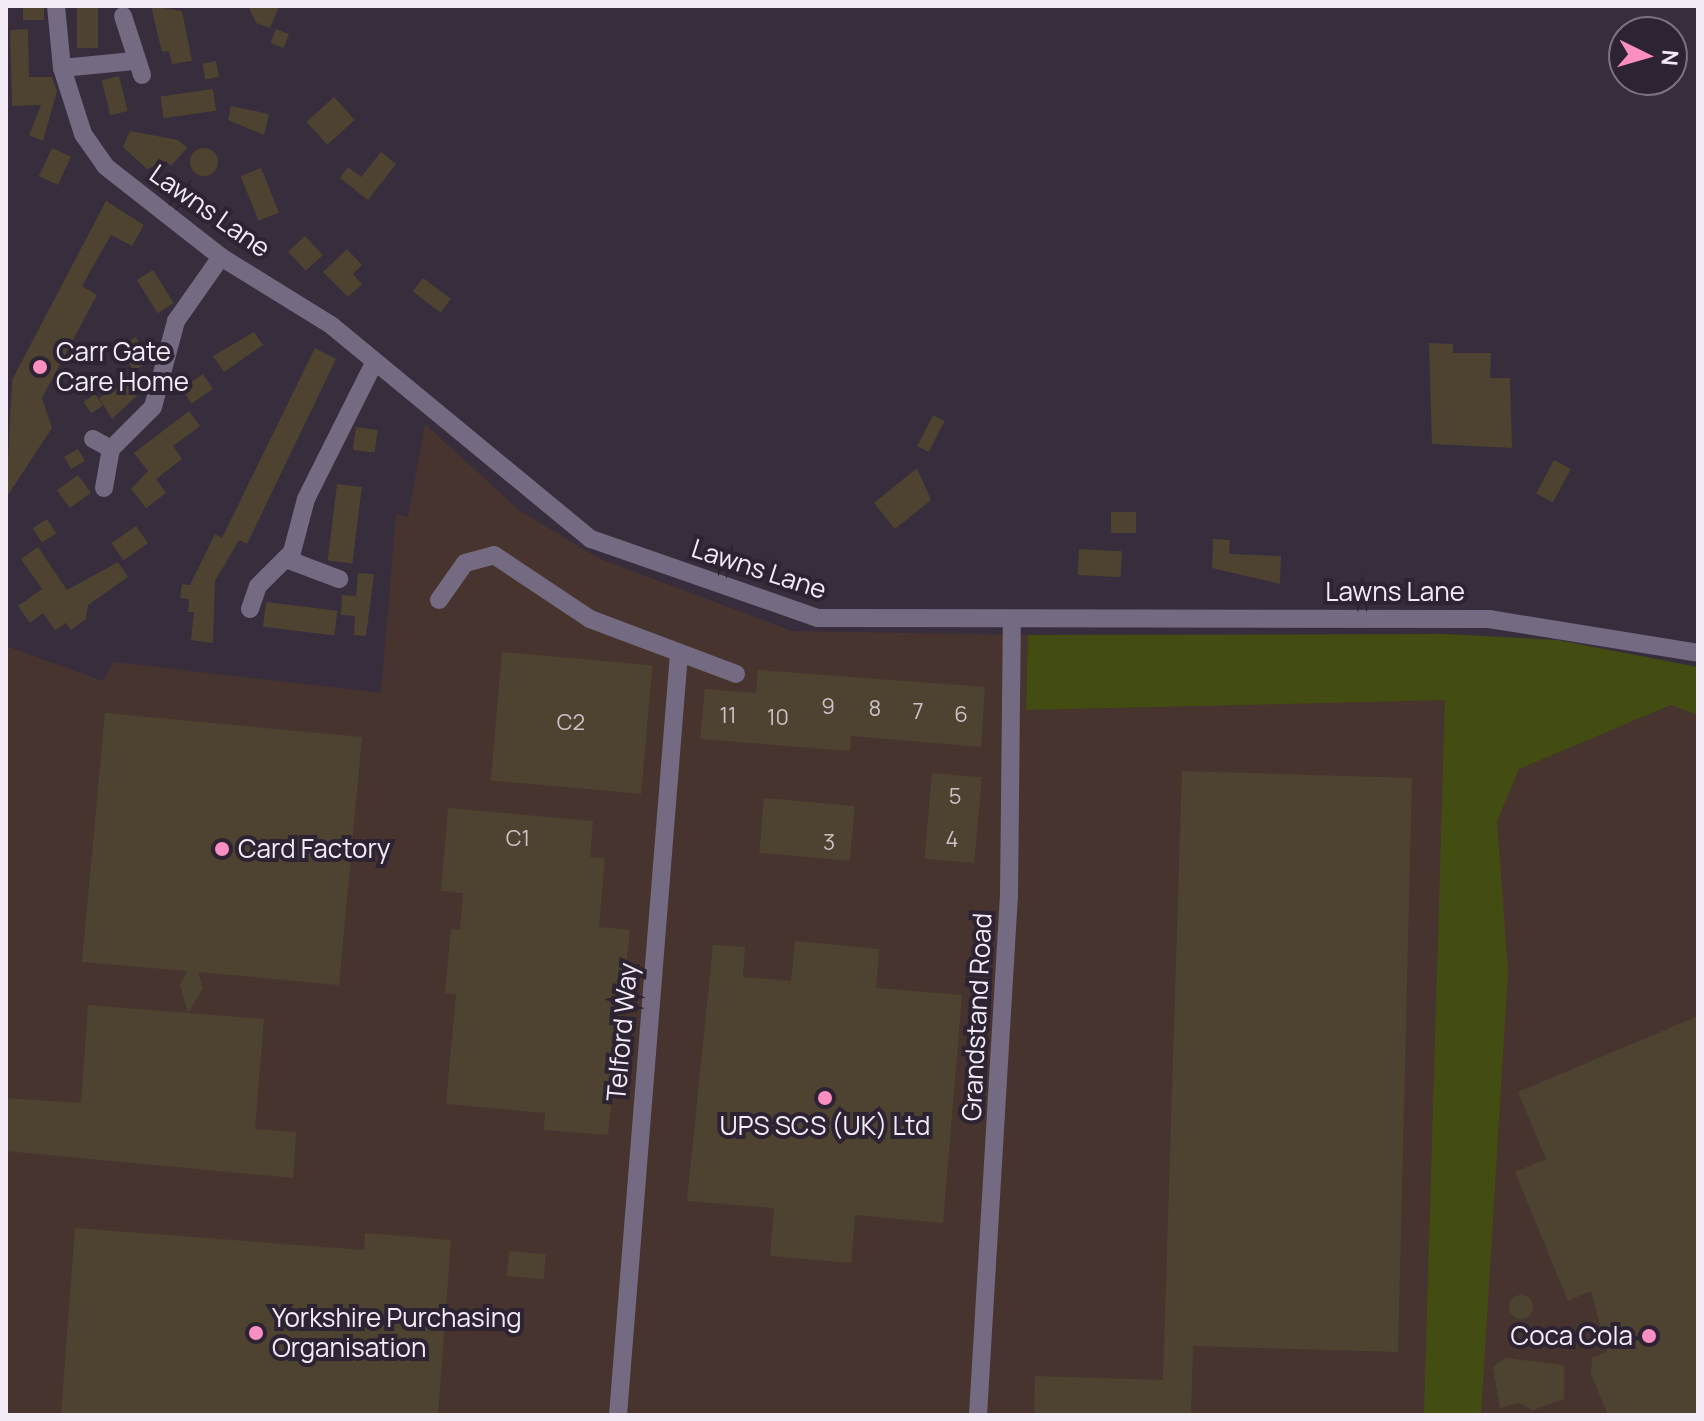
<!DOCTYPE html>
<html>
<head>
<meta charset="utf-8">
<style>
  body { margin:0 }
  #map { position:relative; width:1704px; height:1421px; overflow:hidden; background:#372d3d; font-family:Manrope,sans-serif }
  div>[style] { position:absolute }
  .industrial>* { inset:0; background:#47342f }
  .green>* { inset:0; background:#444d11 }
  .building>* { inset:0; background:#4e4331; transform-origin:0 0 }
  .round { border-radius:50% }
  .minor>* { height:18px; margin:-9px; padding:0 9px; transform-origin:9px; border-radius:9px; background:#746b83 }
  .dots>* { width:22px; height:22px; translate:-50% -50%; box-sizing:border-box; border:4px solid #2d2333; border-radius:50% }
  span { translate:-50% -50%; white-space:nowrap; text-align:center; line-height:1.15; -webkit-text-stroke:8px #2d2333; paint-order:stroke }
  .number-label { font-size:22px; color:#cac2c6 }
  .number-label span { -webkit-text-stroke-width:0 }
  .street-label { font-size:26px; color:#f3ecf7 }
  .poi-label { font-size:26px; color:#f3ecf7 }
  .left { translate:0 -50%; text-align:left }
  .right { translate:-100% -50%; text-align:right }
  .frame { position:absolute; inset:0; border:8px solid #f3ecf7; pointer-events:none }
  .north { position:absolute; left:1608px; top:16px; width:80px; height:80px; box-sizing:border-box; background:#2d2333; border:2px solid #7c7381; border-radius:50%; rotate:95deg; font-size:22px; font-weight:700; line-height:32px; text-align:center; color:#f3ecf7 }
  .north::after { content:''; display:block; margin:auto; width:28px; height:36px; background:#fc8fc1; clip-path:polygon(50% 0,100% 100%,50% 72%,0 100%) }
</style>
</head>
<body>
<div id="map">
  <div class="industrial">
    <i style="clip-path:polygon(425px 424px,520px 511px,600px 559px,792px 631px,1028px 635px,1026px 710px,1445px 699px,1519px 769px,1671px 705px,1698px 715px,1698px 1415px,6px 1415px,6px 646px,103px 681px,113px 662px,381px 693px,396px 514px,408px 517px)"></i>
  </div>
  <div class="green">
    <i style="clip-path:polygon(1445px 634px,1557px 640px,1698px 667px,1698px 715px,1671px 705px,1519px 769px,1497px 821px,1508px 972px,1481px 1415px,1424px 1415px,1445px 700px,1026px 710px,1028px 635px)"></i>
  </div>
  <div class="building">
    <i style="left:23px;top:6px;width:21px;height:14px"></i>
    <i style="left:77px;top:6px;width:21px;height:42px"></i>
    <i style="clip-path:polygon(151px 6px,182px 11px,192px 61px,172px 64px,169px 51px,162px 52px)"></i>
    <i style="clip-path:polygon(248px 6px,279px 6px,270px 28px,256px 23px)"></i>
    <i style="clip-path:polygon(28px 29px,29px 77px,52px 77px,57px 91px,43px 141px,29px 135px,41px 105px,12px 106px,10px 30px)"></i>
    <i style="left:276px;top:29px;width:14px;height:15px;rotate:21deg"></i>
    <i style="left:216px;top:61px;width:16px;height:14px;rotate:79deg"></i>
    <i style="left:119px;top:76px;width:36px;height:18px;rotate:76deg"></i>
    <i style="left:213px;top:89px;width:22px;height:53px;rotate:82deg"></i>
    <i style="left:334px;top:97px;width:31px;height:37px;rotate:48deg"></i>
    <i style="clip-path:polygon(231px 106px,269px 114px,264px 135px,228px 120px)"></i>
    <i style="clip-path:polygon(130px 131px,178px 140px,187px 148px,171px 166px,166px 161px,147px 169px,123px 147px)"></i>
    <i class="round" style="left:190px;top:148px;width:28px;height:28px"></i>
    <i style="left:52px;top:148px;width:21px;height:31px;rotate:25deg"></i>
    <i style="clip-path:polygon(381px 152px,396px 164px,368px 200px,340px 178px,348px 167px,361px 177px)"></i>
    <i style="left:261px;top:168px;width:48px;height:22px;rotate:68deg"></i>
    <i style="clip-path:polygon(106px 201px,144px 225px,132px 246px,111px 235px,82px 286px,97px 295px,42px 398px,52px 428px,6px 498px,12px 380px)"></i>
    <i style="left:305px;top:236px;width:26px;height:23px;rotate:47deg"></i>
    <i style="clip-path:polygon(347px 249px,362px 265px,353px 274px,362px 284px,348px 297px,323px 272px)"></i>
    <i style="left:153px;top:270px;width:39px;height:19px;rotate:58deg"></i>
    <i style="left:423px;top:278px;width:35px;height:17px;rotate:37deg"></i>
    <i style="clip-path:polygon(254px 332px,263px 345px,224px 372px,213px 356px)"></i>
    <i style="left:136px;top:337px;width:28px;height:19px;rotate:60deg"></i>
    <i style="clip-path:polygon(1429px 343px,1453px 344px,1453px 353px,1491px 353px,1490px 378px,1510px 378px,1512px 448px,1432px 444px)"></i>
    <i style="clip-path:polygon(315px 348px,336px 359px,247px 544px,239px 540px,215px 581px,213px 643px,191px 640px,194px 612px,188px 612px,189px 599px,180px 598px,182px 584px,190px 585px,215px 534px,222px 538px)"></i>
    <i style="left:203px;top:374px;width:18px;height:26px;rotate:56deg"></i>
    <i style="clip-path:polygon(135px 375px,144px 389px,112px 419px,99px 398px)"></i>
    <i style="left:95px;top:394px;width:14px;height:14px;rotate:56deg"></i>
    <i style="clip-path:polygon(189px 411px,200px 426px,173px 446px,182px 459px,156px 479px,166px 493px,146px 508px,131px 489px,148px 471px,134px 453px)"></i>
    <i style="left:933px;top:415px;width:13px;height:35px;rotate:27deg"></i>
    <i style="left:356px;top:427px;width:22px;height:23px;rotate:8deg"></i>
    <i style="left:78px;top:449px;width:14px;height:16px;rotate:60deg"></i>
    <i style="left:1554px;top:460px;width:19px;height:38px;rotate:28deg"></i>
    <i style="clip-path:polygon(917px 468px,931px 500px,895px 529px,874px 503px)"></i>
    <i style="left:78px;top:475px;width:22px;height:26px;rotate:54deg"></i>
    <i style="left:337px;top:484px;width:25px;height:77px;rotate:7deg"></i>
    <i style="left:1111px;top:512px;width:25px;height:21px"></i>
    <i style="left:47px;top:519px;width:17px;height:17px;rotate:57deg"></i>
    <i style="left:136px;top:526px;width:21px;height:30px;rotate:55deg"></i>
    <i style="clip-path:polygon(1213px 539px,1230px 540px,1229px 554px,1281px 556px,1280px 584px,1212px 568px)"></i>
    <i style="clip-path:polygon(38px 547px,67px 590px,118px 562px,128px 577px,88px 605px,86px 619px,71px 630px,66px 623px,55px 630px,43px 613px,30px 623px,18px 606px,42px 589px,21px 559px)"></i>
    <i style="left:1079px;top:549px;width:43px;height:26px;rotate:3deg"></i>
    <i style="clip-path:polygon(358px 573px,374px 574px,366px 636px,354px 635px,355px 616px,341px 615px,342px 595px,356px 596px)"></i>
    <i style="left:266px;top:602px;width:72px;height:25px;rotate:7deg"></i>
    <i style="left:502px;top:652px;width:151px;height:129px;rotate:5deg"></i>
    <i style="clip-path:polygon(758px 670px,985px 687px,981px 747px,851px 736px,850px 751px,700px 739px,705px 689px,756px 693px)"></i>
    <i style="clip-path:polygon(105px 713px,362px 737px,339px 985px,198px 972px,203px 988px,188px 1013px,264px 1019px,255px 1129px,296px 1132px,293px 1178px,6px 1151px,6px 1098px,81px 1103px,88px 1005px,188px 1013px,180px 985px,187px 971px,82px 962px)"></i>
    <i style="clip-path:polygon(1182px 771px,1412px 778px,1398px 1352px,1193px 1346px,1191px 1415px,1034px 1415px,1035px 1376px,1163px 1380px)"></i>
    <i style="left:932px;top:773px;width:50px;height:86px;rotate:5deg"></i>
    <i style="left:764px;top:798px;width:91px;height:55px;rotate:5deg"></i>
    <i style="clip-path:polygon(448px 808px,593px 821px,590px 857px,605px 858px,599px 927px,630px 930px,608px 1135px,544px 1130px,545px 1113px,446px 1104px,456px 994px,445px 993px,451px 929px,460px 930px,463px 893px,441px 891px)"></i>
    <i style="clip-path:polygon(795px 941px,879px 949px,876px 988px,962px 995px,943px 1223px,855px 1215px,851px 1263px,770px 1256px,774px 1208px,687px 1201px,713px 945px,745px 947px,743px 977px,791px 981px)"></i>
    <i style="clip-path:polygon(1698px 1016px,1698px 1415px,1608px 1415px,1591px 1374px,1592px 1358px,1607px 1352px,1591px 1291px,1568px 1301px,1515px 1172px,1546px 1159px,1518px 1092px)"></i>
    <i style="clip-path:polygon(75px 1228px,364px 1250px,365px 1233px,451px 1240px,438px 1415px,61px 1415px)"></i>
    <i style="left:509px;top:1251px;width:37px;height:25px;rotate:5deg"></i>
    <i class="round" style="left:1509px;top:1295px;width:24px;height:24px"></i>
    <i style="clip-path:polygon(1505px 1358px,1564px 1365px,1564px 1399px,1533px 1410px,1518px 1403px,1500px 1408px,1493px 1367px)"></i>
  </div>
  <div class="minor">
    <i style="left:56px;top:6px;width:62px;rotate:84.5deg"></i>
    <i style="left:62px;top:68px;width:69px;rotate:72.3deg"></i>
    <i style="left:83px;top:134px;width:39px;rotate:55deg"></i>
    <i style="left:105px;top:166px;width:147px;rotate:38.1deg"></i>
    <i style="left:221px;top:257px;width:129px;rotate:31.7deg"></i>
    <i style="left:331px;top:325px;width:337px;rotate:39.5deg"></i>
    <i style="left:591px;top:539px;width:240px;rotate:19.2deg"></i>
    <i style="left:818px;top:618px;width:671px;rotate:0.09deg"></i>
    <i style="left:1489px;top:619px;width:212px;rotate:9.2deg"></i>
    <i style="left:123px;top:16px;width:62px;rotate:72.1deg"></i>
    <i style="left:62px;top:68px;width:72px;rotate:-5.6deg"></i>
    <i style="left:93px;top:439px;width:21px;rotate:29deg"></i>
    <i style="left:104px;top:488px;width:40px;rotate:-80deg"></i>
    <i style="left:111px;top:449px;width:59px;rotate:-45deg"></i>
    <i style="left:153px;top:407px;width:89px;rotate:-75deg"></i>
    <i style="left:176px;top:321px;width:78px;rotate:-54.9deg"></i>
    <i style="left:286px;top:559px;width:57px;rotate:20.7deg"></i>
    <i style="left:439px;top:600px;width:45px;rotate:-54.9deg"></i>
    <i style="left:465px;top:563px;width:30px;rotate:-15deg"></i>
    <i style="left:494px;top:555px;width:115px;rotate:33.7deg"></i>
    <i style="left:590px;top:619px;width:156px;rotate:20.6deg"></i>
    <i style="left:250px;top:609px;width:24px;rotate:-71deg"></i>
    <i style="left:258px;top:586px;width:48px;rotate:-45deg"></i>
    <i style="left:292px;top:552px;width:55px;rotate:-75.2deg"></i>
    <i style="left:306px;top:499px;width:152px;rotate:-63.4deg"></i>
    <i style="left:618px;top:1415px;width:764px;rotate:-85.42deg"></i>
    <i style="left:978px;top:1415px;width:521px;rotate:-86.59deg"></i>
    <i style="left:1009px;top:895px;width:275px;rotate:-89.4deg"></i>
  </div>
  <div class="dots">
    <i style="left:40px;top:367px;background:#fc8fc1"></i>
    <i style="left:222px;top:849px;background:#fc8fc1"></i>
    <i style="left:825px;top:1098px;background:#fc8fc1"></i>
    <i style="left:256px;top:1333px;background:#fc8fc1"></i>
    <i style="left:1649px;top:1336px;background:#fc8fc1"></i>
  </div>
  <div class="number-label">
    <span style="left:828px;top:707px">9</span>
    <span style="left:875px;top:709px">8</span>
    <span style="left:918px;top:712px">7</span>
    <span style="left:961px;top:715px">6</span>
    <span style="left:728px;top:716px">11</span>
    <span style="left:778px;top:718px">10</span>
    <span style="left:571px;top:723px">C2</span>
    <span style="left:955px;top:797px">5</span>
    <span style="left:518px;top:839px">C1</span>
    <span style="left:952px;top:840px">4</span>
    <span style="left:829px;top:843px">3</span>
  </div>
  <div class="street-label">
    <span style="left:210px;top:211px;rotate:35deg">Lawns Lane</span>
    <span style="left:759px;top:569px;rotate:18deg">Lawns Lane</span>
    <span style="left:1395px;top:592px">Lawns Lane</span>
    <span style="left:977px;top:1017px;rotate:-87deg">Grandstand Road</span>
    <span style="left:622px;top:1032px;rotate:-85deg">Telford Way</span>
  </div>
  <div class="poi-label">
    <span class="left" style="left:56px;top:367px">Carr Gate<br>Care Home</span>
    <span class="left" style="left:238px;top:849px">Card Factory</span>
    <span style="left:825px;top:1126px">UPS SCS (UK) Ltd</span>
    <span class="left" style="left:272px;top:1333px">Yorkshire Purchasing<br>Organisation</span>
    <span class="right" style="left:1633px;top:1336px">Coca Cola</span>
  </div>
  <div class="frame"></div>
  <div class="north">N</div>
</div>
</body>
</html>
